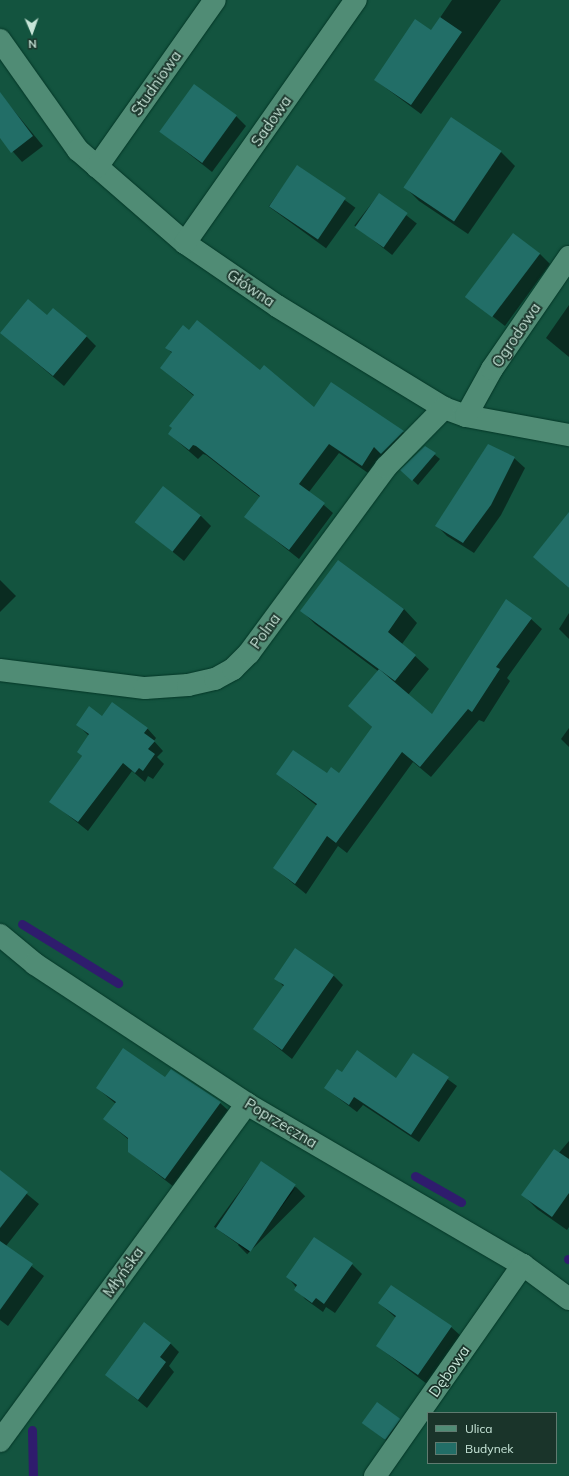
<!DOCTYPE html>
<html>
<head>
<meta charset="utf-8">
<style>
  body { margin:0 }
  #map { position:relative; width:569px; height:1476px; overflow:hidden; background:#13543f; font-family:Mulish,sans-serif }
  div>[style] { position:absolute }
  .shadow>* { inset:0; background:#0007; transform-origin:0 0 }
  .stream>* { height:9px; margin:-4.5px; padding:0 4.5px; transform-origin:4.5px; border-radius:4.5px; background:#2f1c6d }
  .building>* { inset:0; background:#226e67; transform-origin:0 0 }
  .roads { filter:drop-shadow(0 0 1px #043727) drop-shadow(0 0 1px #043727) }
  .minor>* { height:22px; margin:-11px; padding:0 11px; transform-origin:11px; border-radius:11px; background:#508c75 }
  span { translate:-50% -50%; white-space:nowrap; text-align:center; line-height:1.15; -webkit-text-stroke:3.5px #1a342a; paint-order:stroke }
  .street-label { font-size:15px; color:#c7e5d8 }
  .legend { position:absolute; left:427px; top:1412px; width:130px; height:52px; box-sizing:border-box; background:#1a342a; border:1px solid #5f7b70; margin:0; padding:5px 7px; list-style:none; font-size:12px; color:#c7e5d8 }
  .legend li { display:flex; align-items:center; gap:8px; height:20px }
  .legend b { width:20px; border:1px solid #5f7b70 }
  .north { position:absolute; left:12px; top:12px; width:40px; height:40px; -webkit-text-stroke:3px #1a342a; paint-order:stroke; rotate:178deg; font-size:11px; font-weight:700; line-height:16px; text-align:center; color:#c7e5d8 }
  .north::after { content:''; display:block; margin:auto; width:14px; height:18px; background:#c7e5d8; clip-path:polygon(50% 0,100% 100%,50% 72%,0 100%) }
</style>
</head>
<body>
<div id="map">
  <div class="shadow">
    <i style="clip-path:polygon(452px 0,501px 0,421px 114px,375px 80px,431px 31px)"></i>
    <i style="clip-path:polygon(6px 101px,43px 146px,22px 162px,0 137px,0 105px)"></i>
    <i style="clip-path:polygon(236px 116px,246px 126px,212px 172px,160px 131px)"></i>
    <i style="clip-path:polygon(501px 152px,515px 166px,468px 234px,419px 201px,405px 187px)"></i>
    <i style="left:298px;top:166px;width:71px;height:50px;rotate:36deg"></i>
    <i style="left:379px;top:194px;width:48px;height:40px;rotate:38deg"></i>
    <i style="clip-path:polygon(540px 254px,550px 264px,505px 326px,469px 298px)"></i>
    <i style="clip-path:polygon(569px 305px,569px 357px,546px 338px)"></i>
    <i style="clip-path:polygon(1px 333px,86px 336px,96px 346px,64px 386px)"></i>
    <i style="clip-path:polygon(167px 348px,261px 371px,314px 408px,331px 384px,403px 432px,412px 441px,371px 475px,339px 453px,309px 492px,333px 513px,299px 559px,246px 517px,260px 497px,206px 455px,203px 454px,198px 459px,169px 434px,194px 396px,161px 368px,172px 353px)"></i>
    <i style="clip-path:polygon(488px 445px,514px 458px,525px 468px,501px 515px,474px 553px,447px 536px,437px 526px)"></i>
    <i style="clip-path:polygon(425px 447px,440px 459px,418px 485px,407px 475px)"></i>
    <i style="clip-path:polygon(569px 515px,569px 588px,534px 557px)"></i>
    <i style="clip-path:polygon(201px 516px,211px 526px,184px 561px,136px 522px)"></i>
    <i style="clip-path:polygon(338px 562px,404px 609px,417px 623px,402px 644px,429px 669px,408px 695px,432px 715px,531px 619px,542px 629px,507px 678px,510px 681px,484px 722px,479px 720px,431px 777px,413px 762px,347px 853px,338px 846px,306px 894px,274px 868px,317px 806px,277px 774px,340px 775px,373px 728px,349px 706px,378px 671px,315px 624px,302px 611px)"></i>
    <i style="clip-path:polygon(0 580px,16px 596px,0 612px)"></i>
    <i style="clip-path:polygon(569px 613px,569px 639px,559px 629px)"></i>
    <i style="clip-path:polygon(103px 717px,147px 728px,156px 738px,154px 741px,163px 751px,157px 757px,164px 764px,153px 779px,148px 776px,145px 782px,132px 771px,88px 831px,50px 801px,83px 757px,78px 752px,89px 736px,78px 725px)"></i>
    <i style="clip-path:polygon(569px 728px,569px 747px,561px 739px)"></i>
    <i style="clip-path:polygon(333px 975px,343px 985px,292px 1059px,254px 1029px,284px 987px,276px 978px)"></i>
    <i style="clip-path:polygon(413px 1054px,457px 1086px,419px 1142px,363px 1105px,357px 1112px,325px 1088px,397px 1079px)"></i>
    <i style="clip-path:polygon(166px 1078px,220px 1103px,229px 1111px,174px 1187px,129px 1152px,129px 1140px,104px 1119px,116px 1104px,97px 1088px)"></i>
    <i style="clip-path:polygon(569px 1141px,569px 1227px,567px 1230px,537px 1209px,523px 1195px)"></i>
    <i style="left:261px;top:1162px;width:43px;height:80px;rotate:36deg"></i>
    <i style="clip-path:polygon(0 1172px,39px 1204px,6px 1246px,44px 1276px,8px 1326px,0 1320px)"></i>
    <i style="left:296px;top:1187px;width:13px;height:82px;rotate:45deg"></i>
    <i style="clip-path:polygon(352px 1264px,362px 1274px,335px 1313px,326px 1307px,323px 1312px,305px 1299px,288px 1277px)"></i>
    <i style="clip-path:polygon(379px 1303px,451px 1327px,461px 1336px,427px 1384px,377px 1346px,396px 1318px)"></i>
    <i style="clip-path:polygon(170px 1343px,179px 1352px,169px 1366px,174px 1372px,147px 1408px,106px 1374px)"></i>
    <i style="clip-path:polygon(399px 1420px,404px 1425px,390px 1444px,362px 1422px)"></i>
  </div>
  <div class="stream">
    <i style="left:22px;top:924px;width:113px;rotate:31.6deg"></i>
    <i style="left:415px;top:1176px;width:53px;rotate:29.5deg"></i>
    <i style="left:568px;top:1259px;width:1px"></i>
    <i style="left:32px;top:1430px;width:46px;rotate:88.8deg"></i>
  </div>
  <div class="building">
    <i style="clip-path:polygon(440px 17px,462px 32px,411px 105px,374px 80px,415px 19px,431px 30px)"></i>
    <i style="left:194px;top:84px;width:53px;height:59px;rotate:36deg"></i>
    <i style="clip-path:polygon(0 92px,33px 136px,11px 153px,0 138px)"></i>
    <i style="left:451px;top:117px;width:61px;height:85px;rotate:34deg"></i>
    <i style="left:297px;top:165px;width:59px;height:50px;rotate:34deg"></i>
    <i style="left:379px;top:193px;width:35px;height:42px;rotate:35deg"></i>
    <i style="left:513px;top:233px;width:34px;height:80px;rotate:37deg"></i>
    <i style="clip-path:polygon(28px 299px,47px 315px,53px 308px,87px 336px,53px 376px,0 333px)"></i>
    <i style="clip-path:polygon(197px 320px,260px 370px,264px 365px,314px 407px,331px 382px,404px 431px,381px 454px,374px 447px,362px 466px,329px 444px,299px 484px,325px 503px,289px 550px,244px 517px,260px 496px,196px 446px,193px 445px,189px 450px,168px 434px,172px 428px,169px 426px,194px 395px,160px 368px,172px 352px,165px 348px,183px 325px,189px 330px)"></i>
    <i style="clip-path:polygon(488px 444px,515px 457px,491px 505px,463px 543px,435px 526px)"></i>
    <i style="clip-path:polygon(425px 446px,436px 453px,412px 481px,400px 470px)"></i>
    <i style="left:163px;top:486px;width:48px;height:46px;rotate:38deg"></i>
    <i style="clip-path:polygon(569px 512px,569px 588px,533px 557px)"></i>
    <i style="clip-path:polygon(338px 560px,404px 609px,388px 632px,416px 655px,395px 681px,300px 611px)"></i>
    <i style="clip-path:polygon(506px 599px,532px 618px,496px 667px,500px 669px,472px 712px,468px 709px,420px 767px,402px 752px,336px 843px,327px 836px,295px 884px,273px 868px,317px 804px,276px 774px,293px 750px,327px 773px,331px 767px,339px 773px,372px 727px,348px 706px,379px 669px,432px 714px)"></i>
    <i style="clip-path:polygon(112px 702px,148px 728px,144px 733px,155px 741px,148px 749px,155px 754px,143px 771px,139px 768px,135px 773px,123px 763px,78px 822px,49px 802px,82px 756px,77px 752px,89px 734px,76px 725px,89px 706px,102px 716px)"></i>
    <i style="clip-path:polygon(295px 948px,334px 975px,282px 1050px,253px 1029px,284px 985px,274px 979px)"></i>
    <i style="clip-path:polygon(123px 1048px,165px 1077px,171px 1069px,221px 1102px,165px 1179px,128px 1152px,128px 1138px,103px 1119px,116px 1102px,96px 1088px)"></i>
    <i style="clip-path:polygon(357px 1050px,396px 1078px,413px 1053px,449px 1077px,411px 1135px,354px 1097px,349px 1105px,324px 1088px,337px 1069px,342px 1072px)"></i>
    <i style="clip-path:polygon(554px 1149px,569px 1159px,569px 1193px,552px 1217px,521px 1195px)"></i>
    <i style="left:261px;top:1161px;width:42px;height:81px;rotate:34deg"></i>
    <i style="clip-path:polygon(0 1170px,28px 1192px,0 1228px)"></i>
    <i style="clip-path:polygon(314px 1237px,353px 1263px,324px 1304px,316px 1298px,312px 1303px,294px 1290px,297px 1285px,286px 1277px)"></i>
    <i style="clip-path:polygon(0 1241px,33px 1264px,0 1310px)"></i>
    <i style="clip-path:polygon(391px 1285px,452px 1326px,418px 1375px,376px 1346px,396px 1316px,378px 1303px)"></i>
    <i style="clip-path:polygon(144px 1322px,171px 1343px,160px 1357px,166px 1362px,138px 1400px,105px 1375px)"></i>
    <i style="left:377px;top:1402px;width:29px;height:26px;rotate:36deg"></i>
  </div>
  <div class="roads">
    <div class="minor">
      <i style="left:0;top:40px;width:135px;rotate:54.7deg"></i>
      <i style="left:78px;top:150px;width:142px;rotate:41deg"></i>
      <i style="left:185px;top:243px;width:112px;rotate:34.4deg"></i>
      <i style="left:277px;top:306px;width:196px;rotate:31.4deg"></i>
      <i style="left:444px;top:408px;width:23px;rotate:20deg"></i>
      <i style="left:466px;top:416px;width:105px;rotate:10.5deg"></i>
      <i style="left:97px;top:167px;width:204px;rotate:-54.8deg"></i>
      <i style="left:185px;top:243px;width:297px;rotate:-54.9deg"></i>
      <i style="left:466px;top:416px;width:54px;rotate:-61deg"></i>
      <i style="left:492px;top:369px;width:136px;rotate:-55.5deg"></i>
      <i style="left:0;top:670px;width:146px;rotate:7.1deg"></i>
      <i style="left:145px;top:688px;width:43px;rotate:-4deg"></i>
      <i style="left:188px;top:685px;width:28px;rotate:-13deg"></i>
      <i style="left:215px;top:679px;width:21px;rotate:-29deg"></i>
      <i style="left:233px;top:669px;width:23px;rotate:-45deg"></i>
      <i style="left:249px;top:653px;width:231px;rotate:-53.6deg"></i>
      <i style="left:386px;top:467px;width:83px;rotate:-45.5deg"></i>
      <i style="left:0;top:935px;width:45px;rotate:39.6deg"></i>
      <i style="left:35px;top:964px;width:254px;rotate:33.4deg"></i>
      <i style="left:247px;top:1104px;width:320px;rotate:30.3deg"></i>
      <i style="left:523px;top:1265px;width:57px;rotate:36.5deg"></i>
      <i style="left:0;top:1441px;width:418px;rotate:-53.8deg"></i>
      <i style="left:375px;top:1476px;width:258px;rotate:-55deg"></i>
    </div>
  </div>
  <div class="street-label">
    <span style="left:156px;top:83px;rotate:-55deg">Studniowa</span>
    <span style="left:271px;top:121px;rotate:-55deg">Sadowa</span>
    <span style="left:251px;top:288px;rotate:34deg">Główna</span>
    <span style="left:516px;top:335px;rotate:-56deg">Ogrodowa</span>
    <span style="left:265px;top:631px;rotate:-54deg">Polna</span>
    <span style="left:281px;top:1123px;rotate:31deg">Poprzeczna</span>
    <span style="left:123px;top:1272px;rotate:-54deg">Młyńska</span>
    <span style="left:449px;top:1371px;rotate:-55deg">Dębowa</span>
  </div>
  <ul class="legend">
  <li><b style="height:5px;background:#508c75"></b>Ulica</li>
  <li><b style="height:11px;background:#226e67"></b>Budynek</li>
  </ul>
  <div class="north">N</div>
</div>
</body>
</html>
